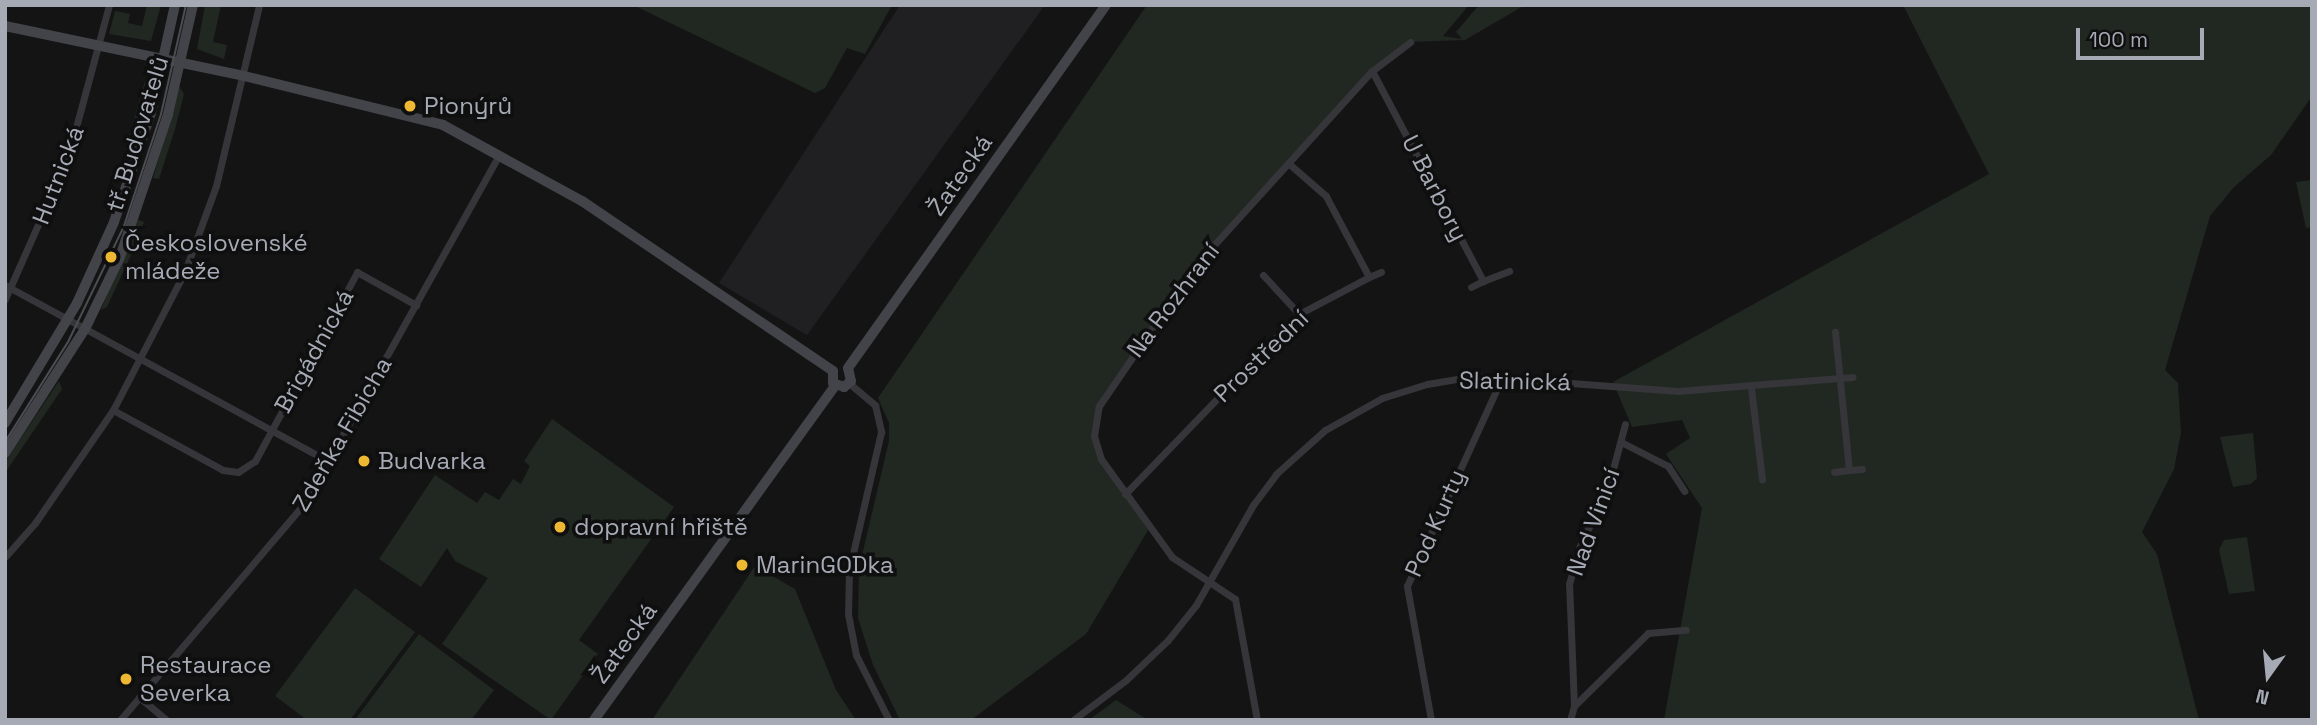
<!DOCTYPE html>
<html>
<head>
<meta charset="utf-8">
<style>
  body { margin:0 }
  #map { position:relative; width:2317px; height:725px; overflow:hidden; background:#141415; font-family:"Space Grotesk",sans-serif }
  div>[style] { position:absolute }
  .built>* { inset:0; background:#202022 }
  .green>* { inset:0; background:#202821 }
  .street>* { height:7px; margin:-3.5px; padding:0 3.5px; transform-origin:3.5px; border-radius:3.5px; background:#35353a }
  .secondary>* { height:10px; margin:-5px; padding:0 5px; transform-origin:5px; border-radius:5px; background:#43444a }
  .tram>* { height:2px; margin:-1px; padding:0 1px; transform-origin:1px; border-radius:1px; background:#4c4d53 }
  .dots>* { width:19px; height:19px; translate:-50% -50%; box-sizing:border-box; border:4px solid #0f0f10; border-radius:50% }
  span { translate:-50% -50%; white-space:nowrap; text-align:center; line-height:1.15; -webkit-text-stroke:7px #0f0f10; paint-order:stroke }
  .poi-label { font-size:24px; color:#a5aab5 }
  .left { translate:0 -50%; text-align:left }
  .street-label { font-size:24px; color:#a5aab5 }
  .frame { position:absolute; inset:0; border:7px solid #a5aab5; pointer-events:none }
  .north { position:absolute; left:2233px; top:641px; width:70px; height:70px; -webkit-text-stroke:5px #0f0f10; paint-order:stroke; rotate:195deg; font-size:19px; font-weight:700; line-height:28px; text-align:center; color:#a5aab5 }
  .north::after { content:''; display:block; margin:auto; width:24px; height:32px; background:#a5aab5; clip-path:polygon(50% 0,100% 100%,50% 72%,0 100%) }
  .scale { position:absolute; left:2076px; top:28px; width:128px; height:32px; box-sizing:border-box; border:4px solid #a5aab5; border-top:0; padding-left:9px; font-size:21px; line-height:24px; white-space:nowrap; color:#a5aab5; -webkit-text-stroke:5px #0f0f10; paint-order:stroke }
</style>
</head>
<body>
<div id="map">
  <div class="built">
    <i style="clip-path:polygon(900px 5px,1045px 5px,807px 335px,719px 283px)"></i>
  </div>
  <div class="green">
    <i style="clip-path:polygon(147px 5px,161px 5px,151px 41px,109px 34px,115px 11px,130px 14px,128px 23px,142px 26px)"></i>
    <i style="clip-path:polygon(205px 5px,221px 5px,213px 42px,227px 45px,224px 59px,197px 49px)"></i>
    <i style="clip-path:polygon(633px 5px,892px 5px,865px 54px,847px 48px,825px 88px,815px 93px)"></i>
    <i style="clip-path:polygon(1147px 5px,1469px 5px,1443px 36px,1462px 39px,1456px 32px,1479px 5px,1525px 5px,1465px 40px,1410px 42px,1372px 71px,1194px 267px,1103px 396px,1095px 432px,1104px 463px,1150px 527px,1086px 634px,971px 720px,900px 720px,873px 665px,858px 618px,859px 568px,889px 441px,889px 423px,878px 398px)"></i>
    <i style="clip-path:polygon(1903px 5px,2312px 5px,2312px 96px,2271px 155px,2234px 187px,2210px 216px,2165px 370px,2178px 383px,2181px 433px,2174px 469px,2142px 532px,2157px 554px,2199px 720px,1664px 720px,1702px 508px,1666px 454px,1690px 438px,1682px 420px,1632px 427px,1613px 382px,1989px 174px)"></i>
    <i style="clip-path:polygon(152px 80px,143px 118px,125px 174px,119px 171px,145px 81px)"></i>
    <i style="clip-path:polygon(179px 86px,184px 94px,175px 129px,159px 179px,153px 178px)"></i>
    <i style="clip-path:polygon(2312px 180px,2312px 227px,2306px 228px,2296px 182px)"></i>
    <i style="clip-path:polygon(138px 220px,144px 222px,131px 255px,107px 307px,101px 310px)"></i>
    <i style="clip-path:polygon(59px 381px,62px 389px,5px 473px,5px 462px)"></i>
    <i style="clip-path:polygon(552px 419px,674px 507px,579px 640px,598px 654px,551px 720px,442px 644px,488px 578px,455px 561px,447px 548px,421px 587px,379px 559px,435px 475px,477px 503px,485px 492px,499px 500px,513px 479px,521px 484px,530px 466px,524px 461px)"></i>
    <i style="clip-path:polygon(2253px 433px,2257px 478px,2251px 484px,2233px 487px,2220px 437px)"></i>
    <i style="clip-path:polygon(2247px 537px,2255px 591px,2229px 594px,2219px 550px,2224px 540px)"></i>
    <i style="clip-path:polygon(755px 566px,795px 589px,836px 690px,856px 720px,652px 720px)"></i>
    <i style="clip-path:polygon(355px 588px,415px 632px,350px 720px,307px 720px,275px 696px)"></i>
    <i style="clip-path:polygon(419px 634px,494px 690px,471px 720px,355px 720px)"></i>
    <i style="clip-path:polygon(1116px 700px,1148px 720px,1089px 720px)"></i>
  </div>
  <div class="street">
    <i style="left:1372px;top:71px;width:238px;rotate:62.1deg"></i>
    <i style="left:1483px;top:281px;width:28px;rotate:-21deg"></i>
    <i style="left:1263px;top:275px;width:53px;rotate:47.3deg"></i>
    <i style="left:1369px;top:277px;width:13px;rotate:-23deg"></i>
    <i style="left:5px;top:285px;width:369px;rotate:28.6deg"></i>
    <i style="left:1471px;top:287px;width:13px;rotate:-27deg"></i>
    <i style="left:5px;top:299px;width:155px;rotate:-66.1deg"></i>
    <i style="left:68px;top:157px;width:157px;rotate:-74.9deg"></i>
    <i style="left:850px;top:384px;width:33px;rotate:40deg"></i>
    <i style="left:875px;top:405px;width:28px;rotate:77deg"></i>
    <i style="left:881px;top:432px;width:143px;rotate:103deg"></i>
    <i style="left:849px;top:571px;width:43px;rotate:91.3deg"></i>
    <i style="left:848px;top:614px;width:42px;rotate:79deg"></i>
    <i style="left:856px;top:655px;width:73px;rotate:63.1deg"></i>
    <i style="left:1751px;top:388px;width:92px;rotate:83.1deg"></i>
    <i style="left:113px;top:410px;width:125px;rotate:28.6deg"></i>
    <i style="left:223px;top:470px;width:15px;rotate:8deg"></i>
    <i style="left:238px;top:472px;width:20px;rotate:-33deg"></i>
    <i style="left:255px;top:461px;width:215px;rotate:-61.6deg"></i>
    <i style="left:357px;top:272px;width:68px;rotate:29.2deg"></i>
    <i style="left:1621px;top:442px;width:53px;rotate:27.1deg"></i>
    <i style="left:1668px;top:466px;width:30px;rotate:57deg"></i>
    <i style="left:1849px;top:470px;width:13px;rotate:-4deg"></i>
    <i style="left:1834px;top:472px;width:15px;rotate:-8deg"></i>
    <i style="left:1849px;top:470px;width:139px;rotate:-95.8deg"></i>
    <i style="left:1125px;top:494px;width:250px;rotate:-46deg"></i>
    <i style="left:1299px;top:314px;width:79px;rotate:-27.9deg"></i>
    <i style="left:1369px;top:277px;width:92px;rotate:-118deg"></i>
    <i style="left:1326px;top:196px;width:50px;rotate:-139deg"></i>
    <i style="left:5px;top:557px;width:45px;rotate:-48.6deg"></i>
    <i style="left:35px;top:523px;width:137px;rotate:-55.4deg"></i>
    <i style="left:113px;top:410px;width:157px;rotate:-62.6deg"></i>
    <i style="left:185px;top:271px;width:90px;rotate:-70deg"></i>
    <i style="left:216px;top:186px;width:186px;rotate:-76.6deg"></i>
    <i style="left:139px;top:697px;width:35px;rotate:40deg"></i>
    <i style="left:1574px;top:706px;width:122px;rotate:-92.3deg"></i>
    <i style="left:1569px;top:584px;width:37px;rotate:-74deg"></i>
    <i style="left:1579px;top:548px;width:71px;rotate:-64.9deg"></i>
    <i style="left:1609px;top:484px;width:62px;rotate:-75.1deg"></i>
    <i style="left:120px;top:720px;width:284px;rotate:-49.6deg"></i>
    <i style="left:304px;top:504px;width:400px;rotate:-60.8deg"></i>
    <i style="left:1073px;top:720px;width:66px;rotate:-37deg"></i>
    <i style="left:1126px;top:680px;width:58px;rotate:-43.6deg"></i>
    <i style="left:1168px;top:640px;width:45px;rotate:-51.3deg"></i>
    <i style="left:1196px;top:605px;width:115px;rotate:-60.3deg"></i>
    <i style="left:1253px;top:505px;width:39px;rotate:-53deg"></i>
    <i style="left:1276px;top:474px;width:66px;rotate:-41.9deg"></i>
    <i style="left:1325px;top:430px;width:65px;rotate:-29.3deg"></i>
    <i style="left:1382px;top:398px;width:47px;rotate:-17.3deg"></i>
    <i style="left:1427px;top:384px;width:49px;rotate:-9.5deg"></i>
    <i style="left:1475px;top:376px;width:204px;rotate:4.2deg"></i>
    <i style="left:1678px;top:391px;width:175px;rotate:-4.6deg"></i>
    <i style="left:1257px;top:720px;width:123px;rotate:-100.3deg"></i>
    <i style="left:1235px;top:599px;width:76px;rotate:-146.3deg"></i>
    <i style="left:1172px;top:557px;width:121px;rotate:-125.9deg"></i>
    <i style="left:1101px;top:459px;width:24px;rotate:-107deg"></i>
    <i style="left:1094px;top:436px;width:30px;rotate:-81deg"></i>
    <i style="left:1099px;top:406px;width:168px;rotate:-55.6deg"></i>
    <i style="left:1194px;top:267px;width:265px;rotate:-47.8deg"></i>
    <i style="left:1372px;top:71px;width:48px;rotate:-37.3deg"></i>
    <i style="left:1431px;top:720px;width:136px;rotate:-100.2deg"></i>
    <i style="left:1407px;top:586px;width:232px;rotate:-65.5deg"></i>
    <i style="left:1570px;top:720px;width:15px;rotate:-74deg"></i>
    <i style="left:1574px;top:706px;width:104px;rotate:-44.6deg"></i>
    <i style="left:1648px;top:633px;width:38px;rotate:-5deg"></i>
  </div>
  <div class="secondary">
    <i style="left:5px;top:26px;width:244px;rotate:11.8deg"></i>
    <i style="left:244px;top:76px;width:205px;rotate:13.8deg"></i>
    <i style="left:443px;top:125px;width:158px;rotate:28.7deg"></i>
    <i style="left:582px;top:201px;width:303px;rotate:34.1deg"></i>
    <i style="left:848px;top:368px;width:445px;rotate:-54.6deg"></i>
    <i style="left:833px;top:371px;width:12px;rotate:90deg"></i>
    <i style="left:833px;top:383px;width:12px;rotate:20deg"></i>
    <i style="left:844px;top:387px;width:9px;rotate:-41deg"></i>
    <i style="left:851px;top:381px;width:13px;rotate:-103deg"></i>
    <i style="left:5px;top:423px;width:140px;rotate:-59deg"></i>
    <i style="left:77px;top:303px;width:89px;rotate:-65.4deg"></i>
    <i style="left:114px;top:222px;width:115px;rotate:-71.3deg"></i>
    <i style="left:151px;top:113px;width:111px;rotate:-77.5deg"></i>
    <i style="left:5px;top:453px;width:148px;rotate:-57.2deg"></i>
    <i style="left:85px;top:329px;width:80px;rotate:-64.1deg"></i>
    <i style="left:120px;top:257px;width:151px;rotate:-71.4deg"></i>
    <i style="left:168px;top:114px;width:112px;rotate:-77.1deg"></i>
    <i style="left:594px;top:720px;width:412px;rotate:-54.2deg"></i>
  </div>
  <div class="tram">
    <i style="left:5px;top:442px;width:118px;rotate:-57.8deg"></i>
    <i style="left:68px;top:342px;width:129px;rotate:-64.2deg"></i>
    <i style="left:124px;top:226px;width:118px;rotate:-71.7deg"></i>
    <i style="left:161px;top:114px;width:112px;rotate:-77.1deg"></i>
  </div>
  <div class="dots">
    <i style="left:410px;top:106px;background:#efb832"></i>
    <i style="left:111px;top:257px;background:#efb832"></i>
    <i style="left:364px;top:461px;background:#efb832"></i>
    <i style="left:560px;top:527px;background:#efb832"></i>
    <i style="left:742px;top:565px;background:#efb832"></i>
    <i style="left:126px;top:679px;background:#efb832"></i>
  </div>
  <div class="poi-label">
    <span class="left" style="left:424px;top:106px">Pionýrů</span>
    <span class="left" style="left:125px;top:257px">Československé<br>mládeže</span>
    <span class="left" style="left:378px;top:461px">Budvarka</span>
    <span class="left" style="left:574px;top:527px">dopravní hřiště</span>
    <span class="left" style="left:756px;top:565px">MarinGODka</span>
    <span class="left" style="left:140px;top:679px">Restaurace<br>Severka</span>
  </div>
  <div class="street-label">
    <span style="left:137px;top:134px;rotate:-73deg">tř. Budovatelů</span>
    <span style="left:58px;top:175px;rotate:-69deg">Hutnická</span>
    <span style="left:960px;top:175px;rotate:-55deg">Žatecká</span>
    <span style="left:1435px;top:188px;rotate:63deg">U Barbory</span>
    <span style="left:1173px;top:300px;rotate:-53deg">Na Rozhraní</span>
    <span style="left:314px;top:351px;rotate:-61deg">Brigádnická</span>
    <span style="left:1261px;top:356px;rotate:-44deg">Prostřední</span>
    <span style="left:1515px;top:381px;rotate:1deg">Slatinická</span>
    <span style="left:342px;top:434px;rotate:-60deg">Zdeňka Fibicha</span>
    <span style="left:1593px;top:522px;rotate:-70deg">Nad Vinicí</span>
    <span style="left:1435px;top:523px;rotate:-66deg">Pod Kurty</span>
    <span style="left:624px;top:643px;rotate:-54deg">Žatecká</span>
  </div>
  <div class="frame"></div>
  <div class="north">N</div>
  <div class="scale">100 m</div>
</div>
</body>
</html>
